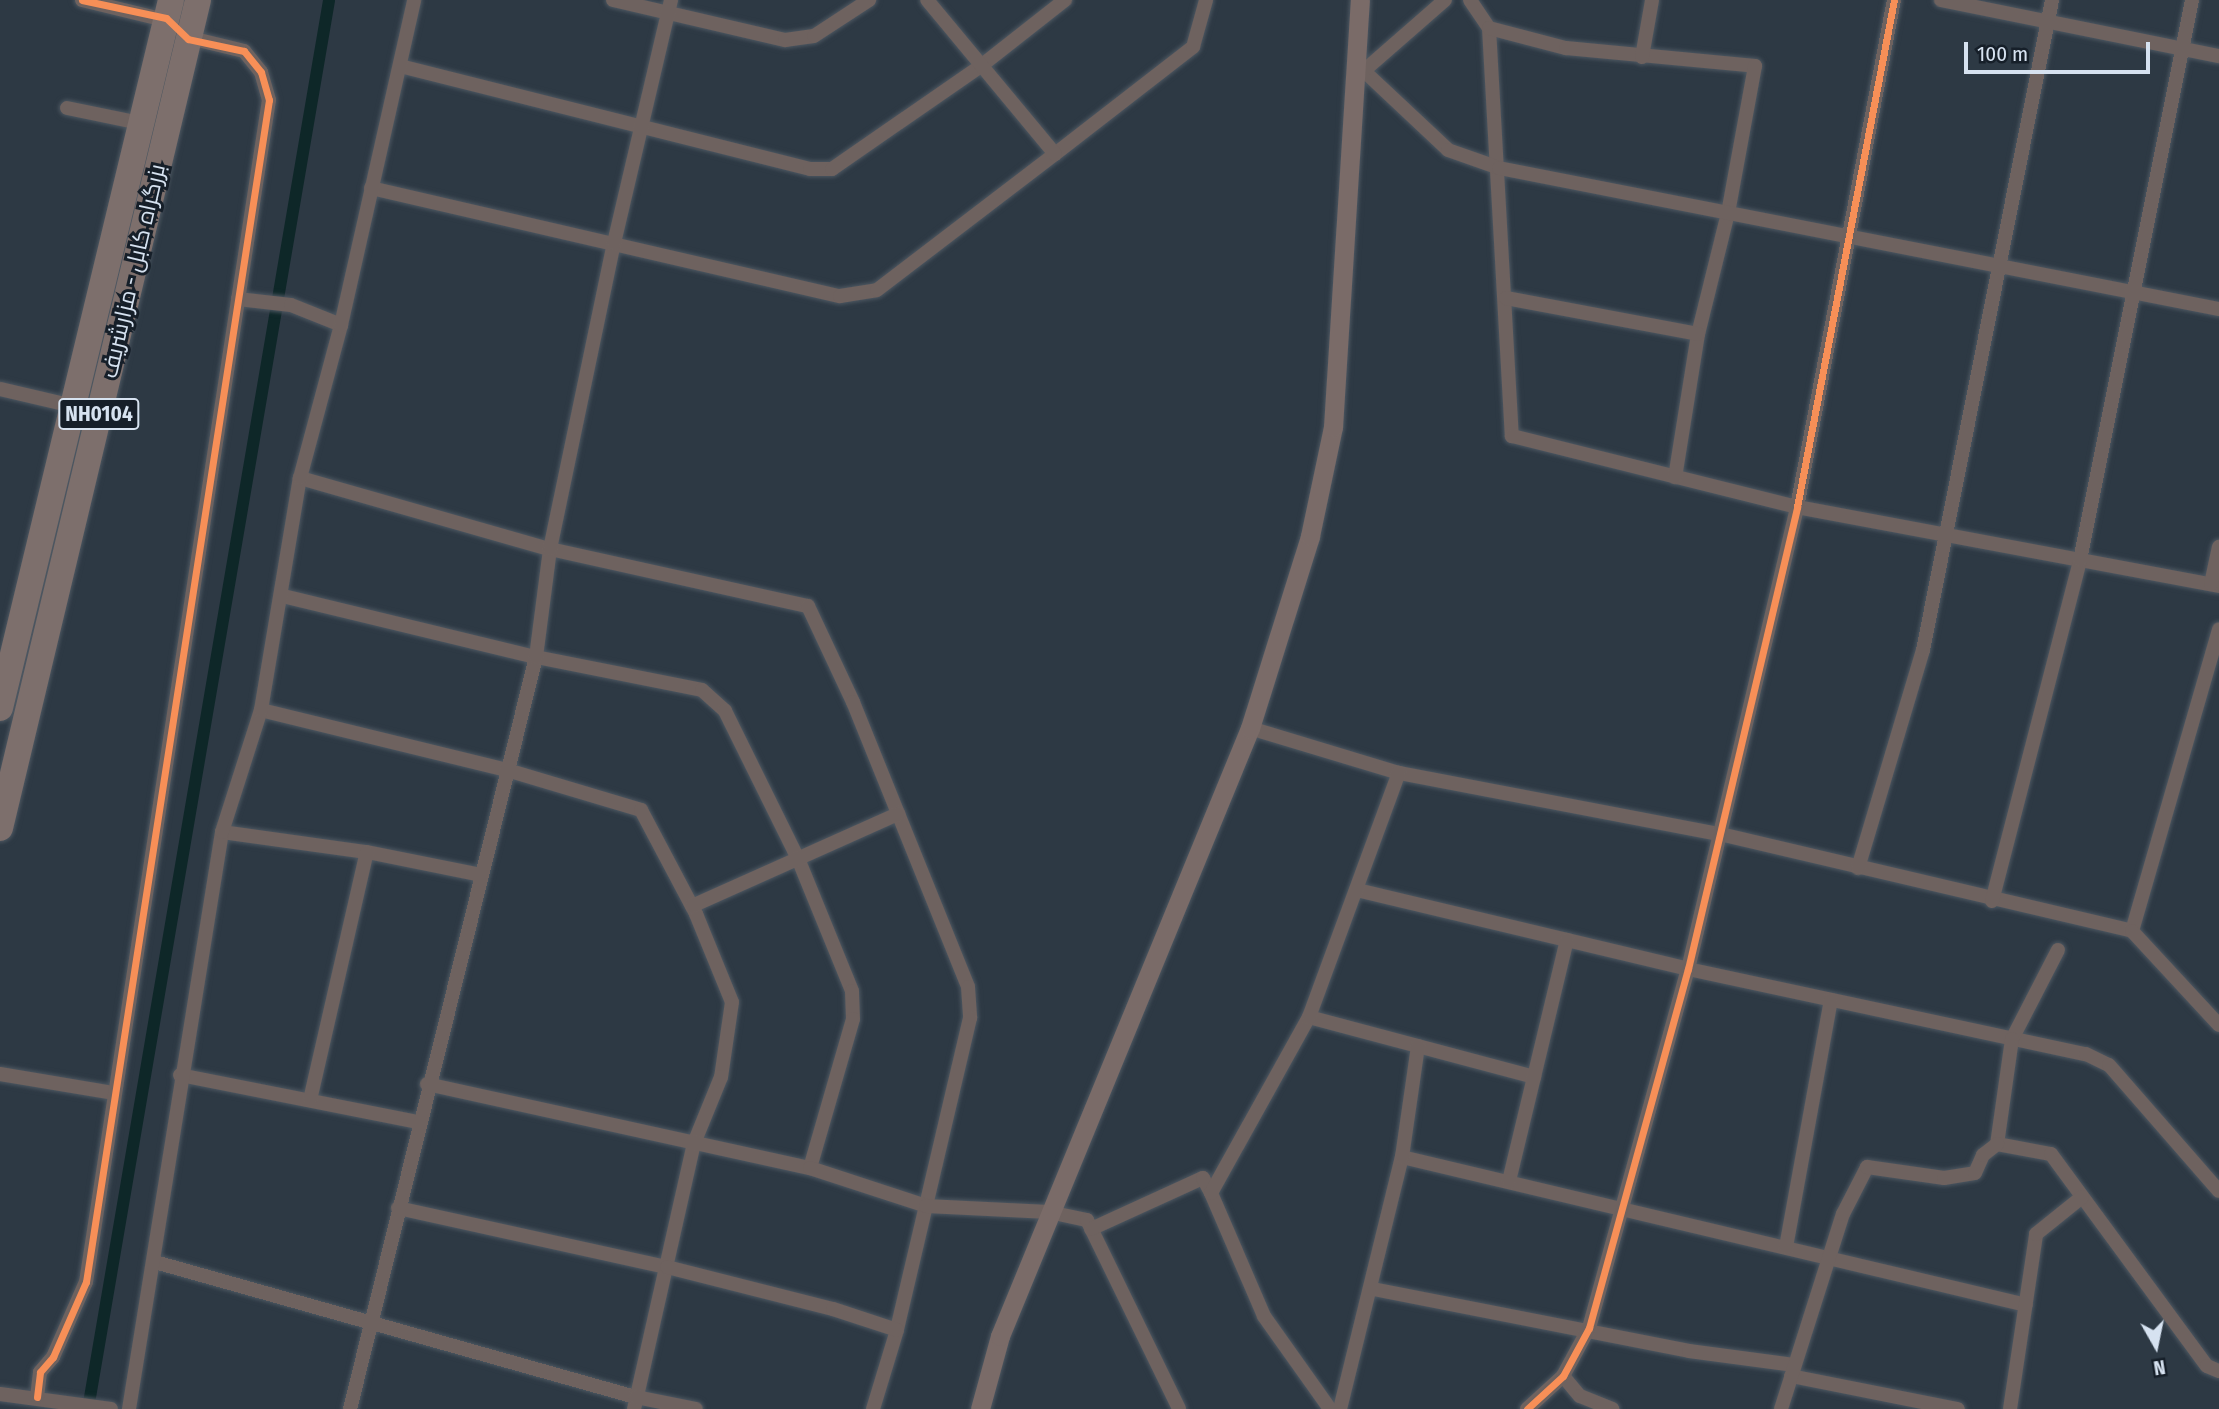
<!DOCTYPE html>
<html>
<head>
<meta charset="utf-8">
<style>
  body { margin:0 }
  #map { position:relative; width:2219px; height:1409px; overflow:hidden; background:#2d3944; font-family:"Fira Sans Condensed",Cairo,sans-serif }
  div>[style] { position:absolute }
  .canal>* { height:12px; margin:-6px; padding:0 6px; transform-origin:6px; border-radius:6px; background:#0e2728 }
  .roads { filter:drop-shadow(0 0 2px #4d5761) drop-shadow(0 0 2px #4d5761) }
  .street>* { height:14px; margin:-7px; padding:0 7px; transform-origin:7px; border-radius:7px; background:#6e625f }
  .secondary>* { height:19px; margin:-9.5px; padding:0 9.5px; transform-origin:9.5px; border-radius:9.5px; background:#7a6b68 }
  .highway>* { height:26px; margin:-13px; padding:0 13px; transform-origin:13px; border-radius:13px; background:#7d6f6c }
  .cycleway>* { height:7px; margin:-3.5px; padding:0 3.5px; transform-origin:3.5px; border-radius:3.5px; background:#f78f57 }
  span { translate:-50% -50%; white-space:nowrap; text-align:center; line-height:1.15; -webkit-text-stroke:6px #161f29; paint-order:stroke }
  .shield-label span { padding:2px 5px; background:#161f29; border:2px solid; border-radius:5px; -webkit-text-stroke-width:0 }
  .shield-label { font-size:21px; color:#d6e2f0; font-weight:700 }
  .street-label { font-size:23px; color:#d6e2f0 }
  .north { position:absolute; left:2121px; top:1311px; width:70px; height:70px; -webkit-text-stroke:5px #161f29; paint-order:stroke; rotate:171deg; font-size:19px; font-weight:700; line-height:28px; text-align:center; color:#d6e2f0 }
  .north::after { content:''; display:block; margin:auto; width:24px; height:32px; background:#d6e2f0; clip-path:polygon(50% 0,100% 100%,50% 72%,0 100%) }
  .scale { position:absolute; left:1964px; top:42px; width:186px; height:32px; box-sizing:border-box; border:4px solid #d6e2f0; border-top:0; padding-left:9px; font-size:21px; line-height:24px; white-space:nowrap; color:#d6e2f0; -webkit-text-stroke:5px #161f29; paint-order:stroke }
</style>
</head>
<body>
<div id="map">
  <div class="canal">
    <i style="left:88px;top:1409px;width:1429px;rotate:-80.29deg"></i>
  </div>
  <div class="roads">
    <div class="street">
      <i style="left:82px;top:0;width:89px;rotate:13.6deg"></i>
      <i style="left:613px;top:0;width:177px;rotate:13.1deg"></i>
      <i style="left:785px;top:40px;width:29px;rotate:-8deg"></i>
      <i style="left:814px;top:36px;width:66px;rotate:-33.2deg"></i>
      <i style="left:1470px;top:0;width:34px;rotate:56deg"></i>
      <i style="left:1489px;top:28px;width:409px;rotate:86.8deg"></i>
      <i style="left:1512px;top:436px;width:294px;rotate:14deg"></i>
      <i style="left:1797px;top:507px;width:429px;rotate:10.6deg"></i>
      <i style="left:1941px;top:0;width:284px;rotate:11.4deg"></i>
      <i style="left:1489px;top:28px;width:80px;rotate:14.6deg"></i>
      <i style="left:1566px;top:48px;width:190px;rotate:5.4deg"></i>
      <i style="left:1755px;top:66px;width:149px;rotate:100.4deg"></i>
      <i style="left:1728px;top:213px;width:125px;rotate:103.9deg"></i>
      <i style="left:1698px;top:334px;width:145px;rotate:99.1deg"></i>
      <i style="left:1642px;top:57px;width:58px;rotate:-80deg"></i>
      <i style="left:400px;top:66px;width:423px;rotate:14.1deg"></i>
      <i style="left:810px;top:169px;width:22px"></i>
      <i style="left:832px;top:169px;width:181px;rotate:-34.7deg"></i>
      <i style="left:981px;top:66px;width:107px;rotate:-38.2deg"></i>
      <i style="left:1364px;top:71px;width:115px;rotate:43.2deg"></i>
      <i style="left:1448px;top:150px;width:54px;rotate:19.4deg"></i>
      <i style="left:1499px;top:168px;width:734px;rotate:11.08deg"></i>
      <i style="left:1359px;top:75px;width:114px;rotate:-41.1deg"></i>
      <i style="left:67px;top:108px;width:75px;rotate:11.6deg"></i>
      <i style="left:1055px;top:154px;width:175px;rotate:-37.8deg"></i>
      <i style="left:1193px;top:47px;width:49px;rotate:-74.5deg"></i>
      <i style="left:371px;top:188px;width:481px;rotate:13deg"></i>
      <i style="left:840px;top:296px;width:37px;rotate:-9deg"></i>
      <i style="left:877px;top:290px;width:224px;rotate:-37.4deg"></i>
      <i style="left:1055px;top:154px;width:200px;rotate:-129.7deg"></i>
      <i style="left:1506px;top:298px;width:195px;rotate:10.6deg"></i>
      <i style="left:238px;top:299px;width:53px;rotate:6.5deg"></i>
      <i style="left:291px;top:305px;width:54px;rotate:21.8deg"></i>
      <i style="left:0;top:389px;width:75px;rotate:13.1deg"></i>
      <i style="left:300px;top:478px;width:260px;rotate:15.9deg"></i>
      <i style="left:550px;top:549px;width:264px;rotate:12.5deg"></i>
      <i style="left:808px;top:606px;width:106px;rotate:64.9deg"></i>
      <i style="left:853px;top:702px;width:307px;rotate:68deg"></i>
      <i style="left:968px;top:987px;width:31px;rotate:86deg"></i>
      <i style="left:970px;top:1018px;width:320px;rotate:103.2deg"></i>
      <i style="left:897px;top:1330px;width:83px;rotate:106.9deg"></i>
      <i style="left:2211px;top:584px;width:38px;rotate:-78deg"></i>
      <i style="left:283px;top:596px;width:260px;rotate:13.6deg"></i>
      <i style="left:536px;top:657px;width:169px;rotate:11.2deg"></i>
      <i style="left:702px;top:690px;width:31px;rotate:42deg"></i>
      <i style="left:725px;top:711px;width:167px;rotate:63.7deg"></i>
      <i style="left:799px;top:861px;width:140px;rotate:67.8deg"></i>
      <i style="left:852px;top:991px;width:28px;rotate:88deg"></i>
      <i style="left:853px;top:1019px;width:155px;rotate:106.1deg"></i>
      <i style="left:261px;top:710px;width:253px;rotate:13.7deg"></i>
      <i style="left:507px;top:770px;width:140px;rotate:16.6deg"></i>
      <i style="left:641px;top:810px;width:118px;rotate:62.1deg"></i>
      <i style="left:696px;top:914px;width:95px;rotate:67.8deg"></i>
      <i style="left:732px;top:1002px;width:76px;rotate:98.3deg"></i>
      <i style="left:721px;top:1077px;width:71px;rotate:112.2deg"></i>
      <i style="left:694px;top:1143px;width:273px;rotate:102.7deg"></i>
      <i style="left:1250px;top:728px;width:156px;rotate:16.8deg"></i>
      <i style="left:1399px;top:773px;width:327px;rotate:10.8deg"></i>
      <i style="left:1720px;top:834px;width:423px;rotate:13.2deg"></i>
      <i style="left:2132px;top:931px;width:314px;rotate:-73.9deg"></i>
      <i style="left:222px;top:832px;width:146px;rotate:7.9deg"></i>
      <i style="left:367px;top:852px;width:116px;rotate:11.4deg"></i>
      <i style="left:1858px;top:868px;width:227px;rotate:-73.4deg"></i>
      <i style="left:1923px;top:650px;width:663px;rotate:-78.77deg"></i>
      <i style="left:1357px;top:890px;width:340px;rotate:13.4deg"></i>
      <i style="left:1688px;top:969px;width:407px;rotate:12.1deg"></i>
      <i style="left:2086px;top:1054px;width:25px;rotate:26deg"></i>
      <i style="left:2109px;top:1065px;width:167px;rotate:48.9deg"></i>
      <i style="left:1992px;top:901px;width:352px;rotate:-75.5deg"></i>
      <i style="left:2080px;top:560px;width:571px;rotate:-78.69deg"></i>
      <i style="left:692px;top:906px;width:226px;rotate:-24.1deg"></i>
      <i style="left:2132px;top:931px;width:128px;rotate:47.2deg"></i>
      <i style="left:2058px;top:950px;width:100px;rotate:117.3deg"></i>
      <i style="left:2012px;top:1039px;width:106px;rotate:98.1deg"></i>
      <i style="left:1997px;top:1144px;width:55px;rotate:10.5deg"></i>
      <i style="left:2051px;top:1154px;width:263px;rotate:53.7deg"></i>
      <i style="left:2207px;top:1366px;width:13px;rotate:23deg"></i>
      <i style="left:1309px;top:1017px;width:233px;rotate:14.9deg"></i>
      <i style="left:0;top:1074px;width:116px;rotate:9.5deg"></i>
      <i style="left:180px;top:1075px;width:243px;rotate:11.2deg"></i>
      <i style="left:427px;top:1084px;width:392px;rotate:12.4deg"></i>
      <i style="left:810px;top:1168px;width:122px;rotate:18.1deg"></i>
      <i style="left:926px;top:1206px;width:123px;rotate:2.8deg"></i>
      <i style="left:1049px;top:1212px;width:39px;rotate:12deg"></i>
      <i style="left:1087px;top:1220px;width:210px;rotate:64deg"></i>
      <i style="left:310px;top:1100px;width:254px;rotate:-77.1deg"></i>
      <i style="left:1402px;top:1157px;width:641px;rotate:13.34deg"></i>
      <i style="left:1509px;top:1181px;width:248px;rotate:-76.5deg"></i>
      <i style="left:398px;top:1208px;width:275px;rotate:12.4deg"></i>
      <i style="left:667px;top:1267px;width:171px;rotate:14.2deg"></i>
      <i style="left:833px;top:1309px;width:67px;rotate:18.2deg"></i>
      <i style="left:1091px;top:1229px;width:123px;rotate:-24.5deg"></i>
      <i style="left:1203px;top:1178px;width:17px;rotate:62deg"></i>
      <i style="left:1786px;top:1247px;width:251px;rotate:-79.7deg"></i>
      <i style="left:155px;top:1262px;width:500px;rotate:15.7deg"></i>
      <i style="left:636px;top:1397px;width:61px;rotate:11.3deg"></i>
      <i style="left:1373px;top:1289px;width:322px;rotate:11.1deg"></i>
      <i style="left:1689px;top:1351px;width:106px;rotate:7.6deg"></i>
      <i style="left:1563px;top:1376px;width:26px;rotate:50deg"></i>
      <i style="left:1580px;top:1396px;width:35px;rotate:22deg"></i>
      <i style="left:1791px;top:1376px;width:170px;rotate:11.2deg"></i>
      <i style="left:0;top:1394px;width:112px;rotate:7.7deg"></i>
      <i style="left:37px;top:1397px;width:25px;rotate:-83deg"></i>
      <i style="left:40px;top:1372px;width:20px;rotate:-49deg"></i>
      <i style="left:53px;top:1357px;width:82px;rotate:-66.3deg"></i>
      <i style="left:86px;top:1282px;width:1196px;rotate:-81.2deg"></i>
      <i style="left:269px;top:100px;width:29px;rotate:-106deg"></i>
      <i style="left:261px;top:72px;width:27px;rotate:-129deg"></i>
      <i style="left:244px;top:51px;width:60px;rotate:-166.4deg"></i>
      <i style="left:129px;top:1409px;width:584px;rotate:-80.84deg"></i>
      <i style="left:222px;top:832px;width:128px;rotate:-72.3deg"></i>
      <i style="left:261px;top:710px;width:235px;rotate:-80.5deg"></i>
      <i style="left:300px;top:478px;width:158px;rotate:-75deg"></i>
      <i style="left:341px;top:325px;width:333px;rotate:-77.3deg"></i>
      <i style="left:350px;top:1409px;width:775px;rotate:-76.11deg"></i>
      <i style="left:536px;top:657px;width:109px;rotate:-82.6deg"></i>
      <i style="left:550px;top:549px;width:313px;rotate:-78.2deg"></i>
      <i style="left:614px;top:243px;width:250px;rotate:-76.8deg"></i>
      <i style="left:1330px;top:1409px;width:114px;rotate:-125.4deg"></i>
      <i style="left:1264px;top:1316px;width:134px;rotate:-113.3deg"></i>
      <i style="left:1211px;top:1193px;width:201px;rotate:-60.9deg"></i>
      <i style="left:1309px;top:1017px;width:260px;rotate:-69.8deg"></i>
      <i style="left:1340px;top:1409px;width:260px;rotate:-76.2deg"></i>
      <i style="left:1402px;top:1157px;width:112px;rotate:-81.8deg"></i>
      <i style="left:1527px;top:1409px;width:49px;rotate:-42.5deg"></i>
      <i style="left:1563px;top:1376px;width:55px;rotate:-61.6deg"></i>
      <i style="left:1589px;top:1328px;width:372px;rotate:-74.6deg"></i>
      <i style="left:1688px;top:969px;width:475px;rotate:-76.7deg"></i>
      <i style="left:1797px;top:507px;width:516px;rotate:-79.17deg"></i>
      <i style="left:1781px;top:1409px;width:205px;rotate:-72.4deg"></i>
      <i style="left:1843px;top:1214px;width:53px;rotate:-62.9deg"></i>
      <i style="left:1867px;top:1167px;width:78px;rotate:8.1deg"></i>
      <i style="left:1944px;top:1178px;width:31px;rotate:-9deg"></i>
      <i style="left:1975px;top:1173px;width:20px;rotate:-66deg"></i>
      <i style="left:1983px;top:1155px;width:18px;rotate:-38deg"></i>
      <i style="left:2010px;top:1409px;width:177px;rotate:-81.5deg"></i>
      <i style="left:2036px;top:1234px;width:59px;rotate:-38.8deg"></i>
    </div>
    <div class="secondary">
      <i style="left:980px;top:1409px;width:76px;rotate:-74.7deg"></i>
      <i style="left:1000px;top:1336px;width:657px;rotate:-67.65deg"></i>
      <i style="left:1250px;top:728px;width:201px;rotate:-72.6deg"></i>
      <i style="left:1310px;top:536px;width:111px;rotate:-78.1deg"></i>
      <i style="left:1333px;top:427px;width:428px;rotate:-86.4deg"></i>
    </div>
    <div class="highway">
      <i style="left:0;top:708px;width:728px;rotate:-76.42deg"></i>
      <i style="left:0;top:828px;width:851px;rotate:-76.55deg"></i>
    </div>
  </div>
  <div class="cycleway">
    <i style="left:37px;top:1397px;width:25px;rotate:-83deg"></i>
    <i style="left:40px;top:1372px;width:20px;rotate:-49deg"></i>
    <i style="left:53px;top:1357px;width:82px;rotate:-66.3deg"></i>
    <i style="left:86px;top:1282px;width:1196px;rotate:-81.2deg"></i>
    <i style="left:269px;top:100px;width:29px;rotate:-106deg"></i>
    <i style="left:261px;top:72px;width:27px;rotate:-129deg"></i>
    <i style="left:244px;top:51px;width:57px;rotate:-167.9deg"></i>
    <i style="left:188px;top:39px;width:30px;rotate:-136deg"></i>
    <i style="left:166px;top:18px;width:86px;rotate:-167.9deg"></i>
    <i style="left:1527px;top:1409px;width:49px;rotate:-42.5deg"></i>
    <i style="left:1563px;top:1376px;width:55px;rotate:-61.6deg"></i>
    <i style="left:1589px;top:1328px;width:372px;rotate:-74.6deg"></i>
    <i style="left:1688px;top:969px;width:475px;rotate:-76.7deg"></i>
    <i style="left:1797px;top:507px;width:516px;rotate:-79.17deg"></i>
  </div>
  <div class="shield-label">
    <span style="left:99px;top:414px">NH0104</span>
  </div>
  <div class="street-label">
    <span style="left:133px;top:271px;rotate:-77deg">بزرگراه کابل - مزارشریف</span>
  </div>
  <div class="north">N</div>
  <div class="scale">100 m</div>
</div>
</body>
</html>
